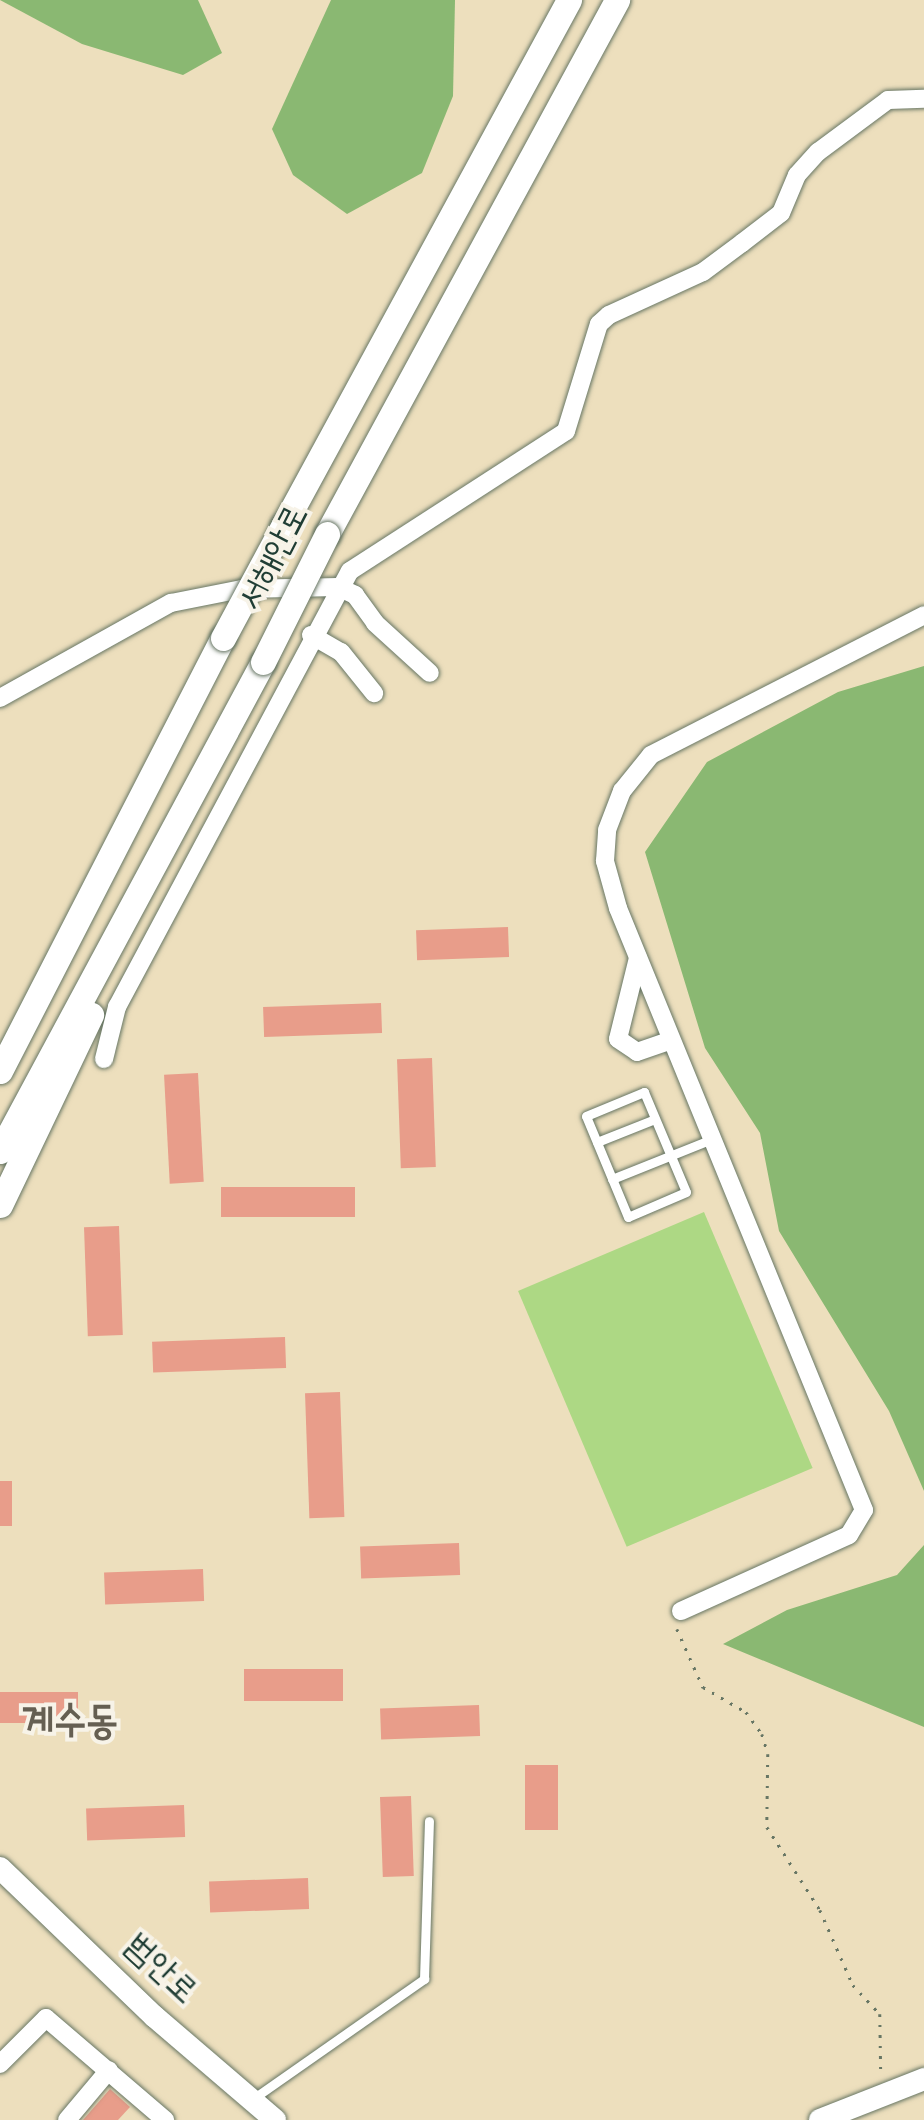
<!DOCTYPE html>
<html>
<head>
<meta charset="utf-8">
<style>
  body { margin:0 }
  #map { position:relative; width:924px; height:2120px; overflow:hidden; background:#eddfbd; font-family:Dekko,"Poor Story",sans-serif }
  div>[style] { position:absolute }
  .green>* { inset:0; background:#add884; transform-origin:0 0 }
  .forest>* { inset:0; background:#8ab872 }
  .building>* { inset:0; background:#e89d8a; transform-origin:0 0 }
  .path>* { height:2.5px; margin-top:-1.25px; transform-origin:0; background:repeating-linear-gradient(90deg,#677664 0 2.5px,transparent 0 10.5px) }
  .roads { filter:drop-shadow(0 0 2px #677664) drop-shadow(0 0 2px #677664) }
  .service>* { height:9px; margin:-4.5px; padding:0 4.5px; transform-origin:4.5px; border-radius:4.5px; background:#fff }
  .minor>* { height:18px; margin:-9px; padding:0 9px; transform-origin:9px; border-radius:9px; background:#fff }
  .tertiary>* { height:22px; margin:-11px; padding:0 11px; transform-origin:11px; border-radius:11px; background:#fff }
  .secondary>* { height:25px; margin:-12.5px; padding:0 12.5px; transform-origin:12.5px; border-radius:12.5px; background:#fff }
  .bridges { filter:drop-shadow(0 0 2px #677664) drop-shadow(0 0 2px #677664) }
  .secondary-bridge>* { height:25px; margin:-12.5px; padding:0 12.5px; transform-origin:12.5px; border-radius:12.5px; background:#fff }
  span { translate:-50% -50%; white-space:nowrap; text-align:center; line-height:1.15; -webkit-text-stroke:8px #f7f3e8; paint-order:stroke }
  .street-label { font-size:35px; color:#1f3d34 }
  .quarter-label { font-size:40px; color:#655f52; font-weight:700 }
</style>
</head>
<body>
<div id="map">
  <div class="green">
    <i style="left:704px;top:1212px;width:278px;height:202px;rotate:67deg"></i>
  </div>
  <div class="forest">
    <i style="clip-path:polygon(0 0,198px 0,222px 53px,183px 75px,82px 44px)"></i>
    <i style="clip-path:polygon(331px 0,455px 0,453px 96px,422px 173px,347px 214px,293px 175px,272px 129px)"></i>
    <i style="clip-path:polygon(924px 666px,924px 1491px,889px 1411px,779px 1231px,760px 1133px,705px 1048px,645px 852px,707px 762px,838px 692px)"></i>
    <i style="clip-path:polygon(924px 1545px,924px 1727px,723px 1644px,787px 1610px,897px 1575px)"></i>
  </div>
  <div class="building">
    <i style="left:508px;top:927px;width:30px;height:92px;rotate:88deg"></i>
    <i style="left:381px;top:1003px;width:30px;height:118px;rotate:88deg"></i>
    <i style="left:432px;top:1058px;width:109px;height:35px;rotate:88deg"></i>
    <i style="left:198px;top:1073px;width:109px;height:34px;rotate:87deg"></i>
    <i style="left:355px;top:1187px;width:30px;height:134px;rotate:90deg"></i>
    <i style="left:119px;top:1226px;width:109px;height:35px;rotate:88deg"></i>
    <i style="left:285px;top:1337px;width:31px;height:133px;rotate:88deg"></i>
    <i style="left:340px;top:1392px;width:125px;height:35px;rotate:88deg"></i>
    <i style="left:0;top:1481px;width:12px;height:45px"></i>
    <i style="left:459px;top:1543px;width:32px;height:99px;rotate:88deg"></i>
    <i style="left:203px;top:1569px;width:32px;height:99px;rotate:88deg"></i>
    <i style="left:343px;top:1669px;width:32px;height:99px;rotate:90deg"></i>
    <i style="left:78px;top:1692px;width:31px;height:78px;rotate:90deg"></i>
    <i style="left:479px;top:1705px;width:31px;height:99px;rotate:88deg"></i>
    <i style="left:525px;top:1765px;width:33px;height:65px"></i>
    <i style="left:411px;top:1796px;width:80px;height:31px;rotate:88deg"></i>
    <i style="left:184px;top:1805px;width:32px;height:98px;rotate:88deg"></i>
    <i style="left:308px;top:1878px;width:31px;height:99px;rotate:88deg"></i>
    <i style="clip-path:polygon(110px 2089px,130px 2107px,118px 2120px,83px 2120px)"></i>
  </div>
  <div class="path">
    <i style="left:677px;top:1629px;width:64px;rotate:65.9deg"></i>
    <i style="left:703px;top:1687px;width:50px;rotate:30.2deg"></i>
    <i style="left:746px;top:1712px;width:27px;rotate:54deg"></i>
    <i style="left:762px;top:1734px;width:21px;rotate:73deg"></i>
    <i style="left:768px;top:1754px;width:73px;rotate:90.8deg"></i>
    <i style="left:767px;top:1827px;width:98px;rotate:57.4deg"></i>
    <i style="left:820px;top:1910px;width:82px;rotate:66.3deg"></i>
    <i style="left:853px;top:1985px;width:40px;rotate:47deg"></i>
    <i style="left:880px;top:2014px;width:62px;rotate:89.1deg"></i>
  </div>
  <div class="roads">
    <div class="service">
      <i style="left:644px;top:1092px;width:108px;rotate:67.2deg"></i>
      <i style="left:686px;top:1192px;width:63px;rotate:156.7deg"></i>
      <i style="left:628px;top:1217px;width:109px;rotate:-112.6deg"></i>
      <i style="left:586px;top:1116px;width:63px;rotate:-22.5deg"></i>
      <i style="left:597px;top:1142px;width:62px;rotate:-21.6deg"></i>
      <i style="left:612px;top:1179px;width:108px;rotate:-21.8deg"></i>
      <i style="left:254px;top:2098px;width:208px;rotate:-35deg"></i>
      <i style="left:424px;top:1979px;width:158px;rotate:-88.2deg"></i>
    </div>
    <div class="minor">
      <i style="left:311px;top:635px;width:34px;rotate:30deg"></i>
      <i style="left:341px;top:652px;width:53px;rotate:51.2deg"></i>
      <i style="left:0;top:698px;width:196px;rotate:-29.1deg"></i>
      <i style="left:171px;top:603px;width:72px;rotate:-11.2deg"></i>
      <i style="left:242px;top:589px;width:96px;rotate:-1.2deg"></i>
      <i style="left:338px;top:587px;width:19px;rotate:25deg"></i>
      <i style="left:355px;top:595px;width:34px;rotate:54deg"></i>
      <i style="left:375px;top:623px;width:74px;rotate:42.3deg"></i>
      <i style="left:638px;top:958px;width:83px;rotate:103.9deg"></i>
      <i style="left:618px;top:1039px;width:23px;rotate:34deg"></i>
      <i style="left:637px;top:1052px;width:36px;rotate:-19deg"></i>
      <i style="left:104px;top:1059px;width:54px;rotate:-76deg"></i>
      <i style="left:117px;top:1007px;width:494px;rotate:-61.9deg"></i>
      <i style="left:350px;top:571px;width:257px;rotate:-32.9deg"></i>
      <i style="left:566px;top:431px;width:112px;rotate:-72.9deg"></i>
      <i style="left:599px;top:324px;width:13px;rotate:-42deg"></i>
      <i style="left:609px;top:315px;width:103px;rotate:-24.6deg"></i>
      <i style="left:703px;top:272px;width:49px;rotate:-36.6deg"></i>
      <i style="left:742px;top:243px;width:49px;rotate:-37.6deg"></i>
      <i style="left:781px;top:213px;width:41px;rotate:-67.2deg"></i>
      <i style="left:797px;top:175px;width:31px;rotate:-48deg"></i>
      <i style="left:818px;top:152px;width:87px;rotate:-36.6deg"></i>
      <i style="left:888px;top:100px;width:36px;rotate:-2deg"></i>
      <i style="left:681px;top:1611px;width:184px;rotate:-24.3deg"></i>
      <i style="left:849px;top:1535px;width:29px;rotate:-59deg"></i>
      <i style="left:864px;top:1510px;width:650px;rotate:-112.23deg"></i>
      <i style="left:618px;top:908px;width:49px;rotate:-105.5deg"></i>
      <i style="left:605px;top:861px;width:31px;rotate:-86deg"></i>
      <i style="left:607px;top:830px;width:42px;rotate:-69deg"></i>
      <i style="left:622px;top:791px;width:46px;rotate:-51.1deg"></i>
      <i style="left:651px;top:755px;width:307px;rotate:-27.1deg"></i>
      <i style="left:0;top:2064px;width:65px;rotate:-45deg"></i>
      <i style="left:46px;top:2018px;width:157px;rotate:40.6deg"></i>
      <i style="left:67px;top:2120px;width:65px;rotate:-50deg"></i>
    </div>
    <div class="tertiary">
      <i style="left:0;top:1868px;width:215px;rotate:43.9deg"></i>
      <i style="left:155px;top:2017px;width:158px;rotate:40.6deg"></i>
      <i style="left:820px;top:2120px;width:112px;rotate:-21.5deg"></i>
    </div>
    <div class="secondary">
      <i style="left:283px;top:526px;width:599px;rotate:-61.47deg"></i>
      <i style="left:327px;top:534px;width:608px;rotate:-61.49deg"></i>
      <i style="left:0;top:1071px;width:487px;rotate:-62.8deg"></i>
      <i style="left:0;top:1151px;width:555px;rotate:-61.73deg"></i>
      <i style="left:0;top:1205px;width:211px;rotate:-64.4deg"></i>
    </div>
  </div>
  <div class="bridges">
    <div class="secondary-bridge">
      <i style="left:223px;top:638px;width:127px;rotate:-61.8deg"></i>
      <i style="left:263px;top:662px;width:143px;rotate:-63.4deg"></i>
    </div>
  </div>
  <div class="street-label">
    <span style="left:276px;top:559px;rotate:-63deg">서해안로</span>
    <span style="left:159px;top:1971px;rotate:43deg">범안로</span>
  </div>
  <div class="quarter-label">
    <span style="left:70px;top:1726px">계수동</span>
  </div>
</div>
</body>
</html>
